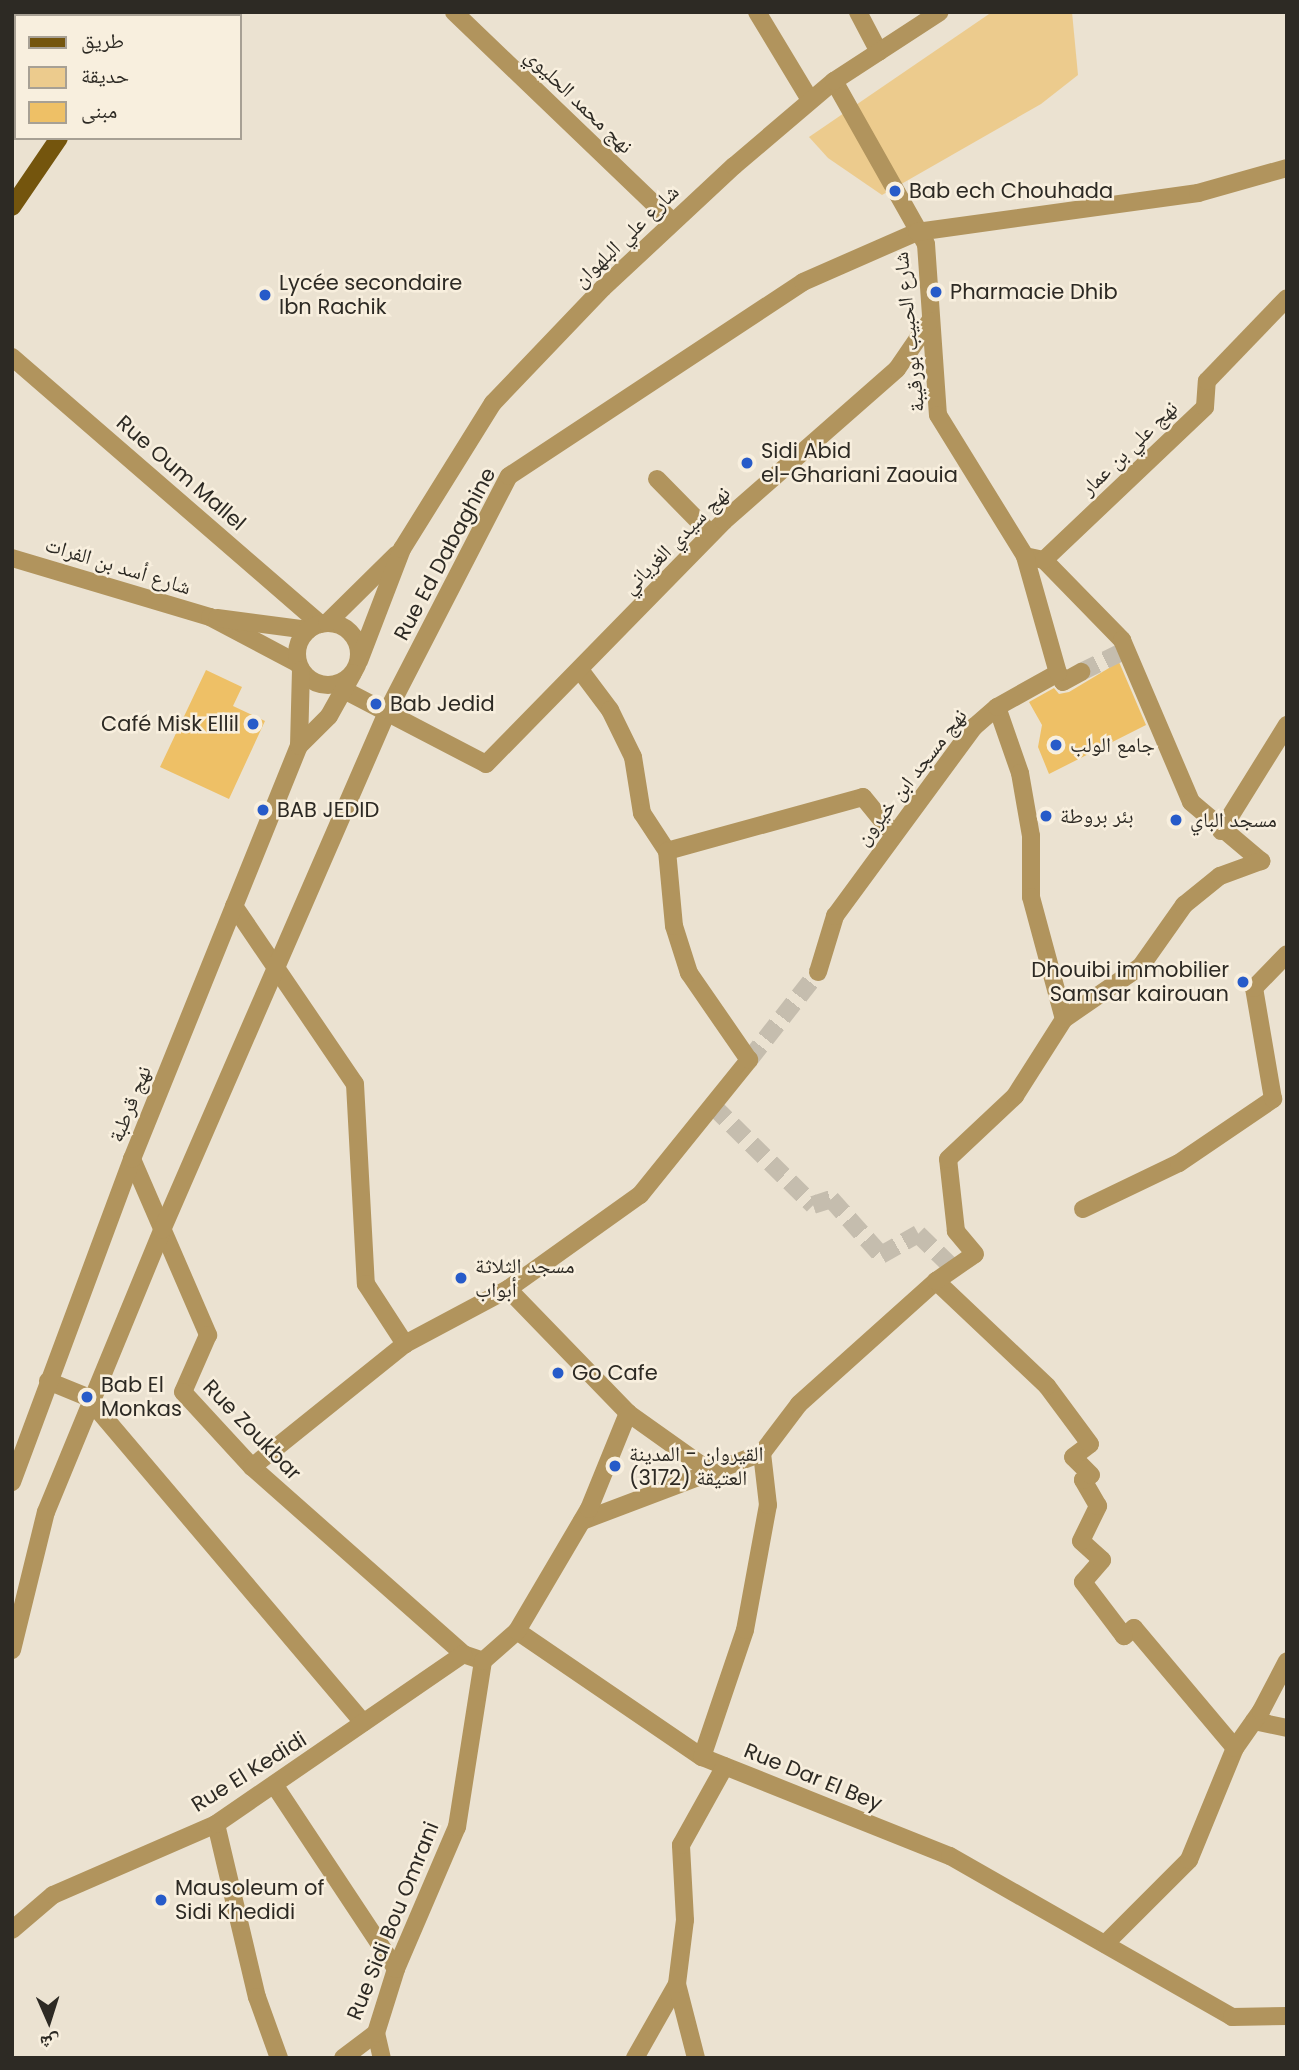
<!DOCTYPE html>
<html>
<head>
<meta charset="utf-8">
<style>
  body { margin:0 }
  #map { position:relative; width:1299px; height:2070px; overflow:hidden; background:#ebe2d1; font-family:Poppins,"Noto Naskh Arabic",sans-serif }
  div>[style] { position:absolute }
  .green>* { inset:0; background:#eccb8d }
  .building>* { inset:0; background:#eec066 }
  .minor-tunnel>* { height:18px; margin-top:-9px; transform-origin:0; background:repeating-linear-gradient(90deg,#c5bdae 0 18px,transparent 0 27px) }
  .minor>* { height:18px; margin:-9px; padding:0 9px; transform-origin:9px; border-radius:9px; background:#b1945d }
  .minor>.ring { margin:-9px; padding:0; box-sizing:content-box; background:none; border:18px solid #b1945d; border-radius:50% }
  .major>* { height:18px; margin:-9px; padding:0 9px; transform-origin:9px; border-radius:9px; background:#74550d }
  .dots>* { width:19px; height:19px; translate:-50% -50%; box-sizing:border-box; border:4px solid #f8efde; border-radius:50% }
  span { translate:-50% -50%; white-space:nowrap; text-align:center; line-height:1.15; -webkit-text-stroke:5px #f8efde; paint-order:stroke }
  .street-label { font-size:21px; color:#2d2a24 }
  .poi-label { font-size:21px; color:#2d2a24 }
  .left { translate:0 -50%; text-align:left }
  .right { translate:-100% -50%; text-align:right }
  .frame { position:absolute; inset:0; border:14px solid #2d2a24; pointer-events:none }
  .legend { position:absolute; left:14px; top:14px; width:228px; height:126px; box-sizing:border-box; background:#f8efde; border:2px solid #a7a094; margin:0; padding:9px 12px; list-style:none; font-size:21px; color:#2d2a24 }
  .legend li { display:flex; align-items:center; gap:14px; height:35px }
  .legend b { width:35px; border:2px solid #a7a094 }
  .north { position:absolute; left:14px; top:1986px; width:70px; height:70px; -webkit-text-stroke:5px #f8efde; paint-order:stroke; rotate:177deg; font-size:19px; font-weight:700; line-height:28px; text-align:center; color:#2d2a24 }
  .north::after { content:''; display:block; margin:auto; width:24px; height:32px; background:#2d2a24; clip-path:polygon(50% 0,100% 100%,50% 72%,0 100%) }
</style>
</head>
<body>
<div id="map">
  <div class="green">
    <i style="clip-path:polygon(992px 12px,1072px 12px,1078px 75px,1041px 104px,882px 195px,828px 158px,809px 137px)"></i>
  </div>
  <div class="building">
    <i style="clip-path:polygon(1119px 662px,1146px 725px,1049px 774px,1038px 747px,1042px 725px,1029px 702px,1054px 688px,1059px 694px,1069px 692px)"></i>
    <i style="clip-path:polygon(206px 670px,242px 687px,233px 706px,265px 721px,229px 799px,160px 767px)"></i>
  </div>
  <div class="minor-tunnel">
    <i style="left:1081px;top:672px;width:50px;rotate:-26.1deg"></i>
    <i style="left:749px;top:1060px;width:112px;rotate:-51.9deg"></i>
    <i style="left:713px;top:1106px;width:141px;rotate:44.7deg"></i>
    <i style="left:813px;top:1205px;width:19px;rotate:-18deg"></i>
    <i style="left:831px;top:1199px;width:75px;rotate:48.2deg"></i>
    <i style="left:881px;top:1255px;width:43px;rotate:-29.6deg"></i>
    <i style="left:918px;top:1234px;width:50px;rotate:44.2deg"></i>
  </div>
  <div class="minor">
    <i style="left:454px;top:12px;width:303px;rotate:43.8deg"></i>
    <i style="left:757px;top:12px;width:103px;rotate:58.9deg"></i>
    <i style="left:858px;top:12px;width:45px;rotate:62.3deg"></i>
    <i style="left:12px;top:15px;width:6px;rotate:45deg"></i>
    <i style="left:834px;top:81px;width:187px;rotate:60.6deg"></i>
    <i style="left:926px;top:244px;width:171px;rotate:86deg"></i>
    <i style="left:938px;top:415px;width:166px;rotate:58.3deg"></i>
    <i style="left:1025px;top:556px;width:19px;rotate:12deg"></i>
    <i style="left:1044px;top:560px;width:112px;rotate:45.7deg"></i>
    <i style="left:1122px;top:640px;width:176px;rotate:66.9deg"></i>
    <i style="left:1191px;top:802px;width:92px;rotate:40.1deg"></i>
    <i style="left:12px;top:357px;width:408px;rotate:40.9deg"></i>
    <i style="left:657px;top:479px;width:77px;rotate:45.5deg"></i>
    <i style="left:12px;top:558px;width:207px;rotate:16.6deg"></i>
    <i style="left:210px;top:617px;width:98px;rotate:27.9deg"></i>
    <i style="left:1044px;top:560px;width:222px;rotate:-43.5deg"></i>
    <i style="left:1205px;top:407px;width:26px;rotate:-86deg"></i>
    <i style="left:1207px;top:381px;width:115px;rotate:-46.1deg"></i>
    <i style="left:217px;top:618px;width:92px;rotate:7.5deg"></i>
    <i class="ring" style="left:297px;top:623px;width:44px;height:44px"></i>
    <i style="left:327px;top:623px;width:98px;rotate:-44.6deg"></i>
    <i style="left:359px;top:661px;width:120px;rotate:-69deg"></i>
    <i style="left:402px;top:549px;width:172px;rotate:-58.1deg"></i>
    <i style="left:493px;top:403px;width:159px;rotate:-46.3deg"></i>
    <i style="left:603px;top:288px;width:179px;rotate:-43deg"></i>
    <i style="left:734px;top:166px;width:131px;rotate:-40.4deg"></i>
    <i style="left:834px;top:81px;width:126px;rotate:-33.1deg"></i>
    <i style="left:580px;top:670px;width:50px;rotate:53.1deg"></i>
    <i style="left:610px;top:710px;width:52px;rotate:63.9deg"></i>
    <i style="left:633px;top:757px;width:57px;rotate:80.9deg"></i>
    <i style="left:642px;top:813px;width:45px;rotate:56.7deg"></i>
    <i style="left:667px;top:851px;width:203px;rotate:-15.4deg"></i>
    <i style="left:863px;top:797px;width:49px;rotate:50.8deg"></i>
    <i style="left:1058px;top:673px;width:10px;rotate:61deg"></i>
    <i style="left:1063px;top:682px;width:21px;rotate:-29deg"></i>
    <i style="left:344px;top:690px;width:160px;rotate:27.5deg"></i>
    <i style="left:486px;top:764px;width:340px;rotate:-45.6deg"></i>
    <i style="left:724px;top:521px;width:230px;rotate:-41.3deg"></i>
    <i style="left:897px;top:369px;width:58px;rotate:-55.5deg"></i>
    <i style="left:997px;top:707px;width:70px;rotate:70.8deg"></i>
    <i style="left:1020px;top:773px;width:64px;rotate:80.1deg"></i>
    <i style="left:1031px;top:836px;width:61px;rotate:90deg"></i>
    <i style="left:1031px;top:897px;width:126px;rotate:74.9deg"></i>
    <i style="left:299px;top:746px;width:76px;rotate:-88.5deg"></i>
    <i style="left:1221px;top:831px;width:125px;rotate:-58.1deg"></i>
    <i style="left:234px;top:906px;width:215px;rotate:55.8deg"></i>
    <i style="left:355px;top:1084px;width:200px;rotate:86.9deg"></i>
    <i style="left:366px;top:1284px;width:72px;rotate:57deg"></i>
    <i style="left:818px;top:972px;width:59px;rotate:-73.1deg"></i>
    <i style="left:835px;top:916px;width:235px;rotate:-53.7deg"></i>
    <i style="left:974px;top:727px;width:30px;rotate:-41deg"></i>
    <i style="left:997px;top:707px;width:70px;rotate:-29.1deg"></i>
    <i style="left:1058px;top:673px;width:122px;rotate:-105.8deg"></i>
    <i style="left:132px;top:1159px;width:192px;rotate:66.6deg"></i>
    <i style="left:208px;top:1335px;width:62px;rotate:113.7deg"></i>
    <i style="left:183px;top:1392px;width:102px;rotate:47.4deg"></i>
    <i style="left:252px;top:1467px;width:282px;rotate:41.5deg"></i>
    <i style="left:463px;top:1654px;width:21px;rotate:19deg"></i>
    <i style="left:1083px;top:1209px;width:106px;rotate:-25.6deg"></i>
    <i style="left:1179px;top:1163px;width:114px;rotate:-34.2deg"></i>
    <i style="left:1273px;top:1099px;width:113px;rotate:-99.7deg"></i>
    <i style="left:1254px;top:988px;width:47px;rotate:-45.9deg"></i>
    <i style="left:508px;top:1289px;width:173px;rotate:45.9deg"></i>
    <i style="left:628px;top:1413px;width:102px;rotate:35.4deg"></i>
    <i style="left:48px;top:1381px;width:42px;rotate:22.3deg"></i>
    <i style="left:87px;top:1397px;width:427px;rotate:49.7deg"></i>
    <i style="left:252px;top:1467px;width:196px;rotate:-38.8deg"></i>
    <i style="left:405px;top:1344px;width:117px;rotate:-28.1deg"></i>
    <i style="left:508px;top:1289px;width:162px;rotate:-35.5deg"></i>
    <i style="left:640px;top:1195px;width:174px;rotate:-51.1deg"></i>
    <i style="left:749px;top:1060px;width:106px;rotate:-124.6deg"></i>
    <i style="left:689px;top:973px;width:49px;rotate:-107.7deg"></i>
    <i style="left:674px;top:926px;width:75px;rotate:-95.3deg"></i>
    <i style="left:12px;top:1482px;width:345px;rotate:-69.6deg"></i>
    <i style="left:132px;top:1159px;width:445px;rotate:-68deg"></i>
    <i style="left:299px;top:746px;width:42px;rotate:-45deg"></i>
    <i style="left:329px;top:716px;width:49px;rotate:-60.8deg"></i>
    <i style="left:582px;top:1521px;width:192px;rotate:-20.7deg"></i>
    <i style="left:762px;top:1453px;width:61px;rotate:-52.9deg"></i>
    <i style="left:799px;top:1404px;width:184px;rotate:-41.9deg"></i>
    <i style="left:517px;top:1631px;width:224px;rotate:34.3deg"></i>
    <i style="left:702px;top:1757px;width:267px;rotate:21.8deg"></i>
    <i style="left:950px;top:1856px;width:325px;rotate:29.7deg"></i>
    <i style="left:1232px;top:2017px;width:55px;rotate:-1deg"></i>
    <i style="left:12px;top:1650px;width:142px;rotate:-76.2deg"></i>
    <i style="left:46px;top:1512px;width:305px;rotate:-67.6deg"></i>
    <i style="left:162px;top:1230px;width:567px;rotate:-66.51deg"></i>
    <i style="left:388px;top:710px;width:263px;rotate:-62.7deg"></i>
    <i style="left:509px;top:476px;width:352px;rotate:-33.4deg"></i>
    <i style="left:803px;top:282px;width:124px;rotate:-23.7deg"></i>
    <i style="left:917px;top:232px;width:284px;rotate:-7.9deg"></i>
    <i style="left:1198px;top:193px;width:92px;rotate:-15.7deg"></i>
    <i style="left:1254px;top:1721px;width:34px;rotate:12deg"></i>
    <i style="left:1235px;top:1748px;width:157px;rotate:-130.1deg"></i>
    <i style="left:1134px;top:1628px;width:13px;rotate:141deg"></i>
    <i style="left:1124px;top:1636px;width:68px;rotate:-127.2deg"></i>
    <i style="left:1083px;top:1582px;width:29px;rotate:-49deg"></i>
    <i style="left:1102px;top:1560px;width:28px;rotate:-138deg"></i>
    <i style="left:1081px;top:1541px;width:39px;rotate:-64deg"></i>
    <i style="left:1098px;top:1506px;width:30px;rotate:-120deg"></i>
    <i style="left:1083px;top:1480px;width:9px;rotate:-32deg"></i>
    <i style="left:1091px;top:1475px;width:25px;rotate:-135deg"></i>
    <i style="left:1073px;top:1457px;width:21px;rotate:-37deg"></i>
    <i style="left:1090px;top:1444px;width:72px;rotate:-126.6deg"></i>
    <i style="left:1047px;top:1386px;width:153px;rotate:-136.6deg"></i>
    <i style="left:936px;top:1281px;width:47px;rotate:-34.7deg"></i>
    <i style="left:975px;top:1254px;width:30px;rotate:-130deg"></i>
    <i style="left:956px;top:1231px;width:72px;rotate:-96.3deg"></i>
    <i style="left:948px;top:1159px;width:92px;rotate:-43.2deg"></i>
    <i style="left:1015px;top:1096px;width:91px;rotate:-57.5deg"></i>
    <i style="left:1064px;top:1019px;width:93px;rotate:-34.5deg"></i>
    <i style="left:1141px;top:966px;width:75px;rotate:-54.8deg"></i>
    <i style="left:1184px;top:905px;width:46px;rotate:-38.9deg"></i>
    <i style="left:1220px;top:876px;width:44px;rotate:-20.1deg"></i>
    <i style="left:702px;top:1757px;width:134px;rotate:-71.3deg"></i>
    <i style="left:745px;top:1630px;width:127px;rotate:-79.6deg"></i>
    <i style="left:768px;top:1505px;width:52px;rotate:-96.6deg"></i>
    <i style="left:275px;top:1786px;width:219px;rotate:56.5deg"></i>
    <i style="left:216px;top:1824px;width:178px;rotate:76.7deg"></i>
    <i style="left:257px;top:1997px;width:65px;rotate:70.2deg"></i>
    <i style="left:12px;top:1930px;width:54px;rotate:-40.5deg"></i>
    <i style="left:53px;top:1895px;width:178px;rotate:-23.5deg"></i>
    <i style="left:216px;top:1824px;width:300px;rotate:-34.5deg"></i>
    <i style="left:1105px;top:1944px;width:119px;rotate:-45deg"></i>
    <i style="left:1189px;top:1860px;width:121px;rotate:-67.7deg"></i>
    <i style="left:1235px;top:1748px;width:45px;rotate:-54.9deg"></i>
    <i style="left:1261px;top:1711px;width:56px;rotate:-62.5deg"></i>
    <i style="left:376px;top:2033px;width:26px;rotate:77deg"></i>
    <i style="left:343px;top:2058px;width:41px;rotate:-37.1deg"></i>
    <i style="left:376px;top:2033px;width:67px;rotate:-72.6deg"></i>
    <i style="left:396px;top:1969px;width:155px;rotate:-66.8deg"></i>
    <i style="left:457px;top:1827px;width:168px;rotate:-81.1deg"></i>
    <i style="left:483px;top:1661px;width:45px;rotate:-41.4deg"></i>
    <i style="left:517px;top:1631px;width:142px;rotate:-59.5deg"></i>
    <i style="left:589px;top:1509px;width:104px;rotate:-67.9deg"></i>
    <i style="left:635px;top:2058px;width:85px;rotate:-60.4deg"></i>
    <i style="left:696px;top:2058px;width:76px;rotate:-104.4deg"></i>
    <i style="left:677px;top:1984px;width:64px;rotate:-82.9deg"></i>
    <i style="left:685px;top:1920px;width:75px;rotate:-93.1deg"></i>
    <i style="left:681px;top:1845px;width:90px;rotate:-60.9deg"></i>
  </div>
  <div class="major">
    <i style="left:149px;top:16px;width:4px;rotate:-63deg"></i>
    <i style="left:12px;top:207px;width:83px;rotate:-55.7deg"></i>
  </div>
  <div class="dots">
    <i style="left:895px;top:191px;background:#275bc9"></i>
    <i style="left:936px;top:292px;background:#275bc9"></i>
    <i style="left:265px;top:295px;background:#275bc9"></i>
    <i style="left:747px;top:463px;background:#275bc9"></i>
    <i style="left:376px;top:704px;background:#275bc9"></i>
    <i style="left:253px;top:724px;background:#275bc9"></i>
    <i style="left:1056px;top:745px;background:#275bc9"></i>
    <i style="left:263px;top:810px;background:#275bc9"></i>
    <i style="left:1046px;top:816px;background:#275bc9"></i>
    <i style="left:1176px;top:820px;background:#275bc9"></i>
    <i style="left:1243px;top:982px;background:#275bc9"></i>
    <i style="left:461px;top:1278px;background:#275bc9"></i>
    <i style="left:558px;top:1373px;background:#275bc9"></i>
    <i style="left:87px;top:1397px;background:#275bc9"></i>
    <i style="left:615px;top:1466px;background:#275bc9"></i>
    <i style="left:161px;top:1900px;background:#275bc9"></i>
  </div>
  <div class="street-label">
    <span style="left:579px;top:101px;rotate:44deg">نهج محمد الحليوي</span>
    <span style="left:626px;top:236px;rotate:-44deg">شارع علي البلهوان</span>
    <span style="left:909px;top:332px;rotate:-96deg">شارع الحبيب بورقيبة</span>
    <span style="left:1129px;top:448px;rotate:-44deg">نهج علي بن عمار</span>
    <span style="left:181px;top:473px;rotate:41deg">Rue Oum Mallel</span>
    <span style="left:676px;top:540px;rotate:-45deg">نهج سيدي الغرياني</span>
    <span style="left:445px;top:554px;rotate:-62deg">Rue Ed Dabaghine</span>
    <span style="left:118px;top:566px;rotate:17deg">شارع أسد بن الفرات</span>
    <span style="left:911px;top:777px;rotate:-52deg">نهج مسجد ابن خيرون</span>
    <span style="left:130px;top:1104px;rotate:-68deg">نهج قرطبة</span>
    <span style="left:252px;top:1430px;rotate:46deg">Rue Zoukbar</span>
    <span style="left:249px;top:1772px;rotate:-32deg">Rue El Kedidi</span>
    <span style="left:813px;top:1777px;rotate:22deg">Rue Dar El Bey</span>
    <span style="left:393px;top:1921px;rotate:-68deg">Rue Sidi Bou Omrani</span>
  </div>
  <div class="poi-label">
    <span class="left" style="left:909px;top:191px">Bab ech Chouhada</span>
    <span class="left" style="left:279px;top:295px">Lycée secondaire<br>Ibn Rachik</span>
    <span class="left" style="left:950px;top:292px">Pharmacie Dhib</span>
    <span class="left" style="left:761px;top:463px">Sidi Abid<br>el-Ghariani Zaouia</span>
    <span class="left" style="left:390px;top:704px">Bab Jedid</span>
    <span class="right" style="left:239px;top:724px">Café Misk Ellil</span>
    <span class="left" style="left:1070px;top:745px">جامع الولب</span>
    <span class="left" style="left:277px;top:810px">BAB JEDID</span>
    <span class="left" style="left:1060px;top:816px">بئر بروطة</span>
    <span class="left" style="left:1190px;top:820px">مسجد الباي</span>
    <span class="right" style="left:1229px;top:982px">Dhouibi immobilier<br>Samsar kairouan</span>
    <span class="left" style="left:475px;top:1278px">مسجد الثلاثة<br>أبواب</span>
    <span class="left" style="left:572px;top:1373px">Go Cafe</span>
    <span class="left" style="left:101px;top:1397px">Bab El<br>Monkas</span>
    <span class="left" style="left:629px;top:1466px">القيروان - المدينة<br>العتيقة (3172)</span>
    <span class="left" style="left:175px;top:1900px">Mausoleum of<br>Sidi Khedidi</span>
  </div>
  <div class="frame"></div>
  <ul class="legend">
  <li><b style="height:9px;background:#74550d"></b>طريق</li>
  <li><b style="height:19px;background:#eccb8d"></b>حديقة</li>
  <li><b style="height:19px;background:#eec066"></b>مبنى</li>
  </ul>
  <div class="north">ش</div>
</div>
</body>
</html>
